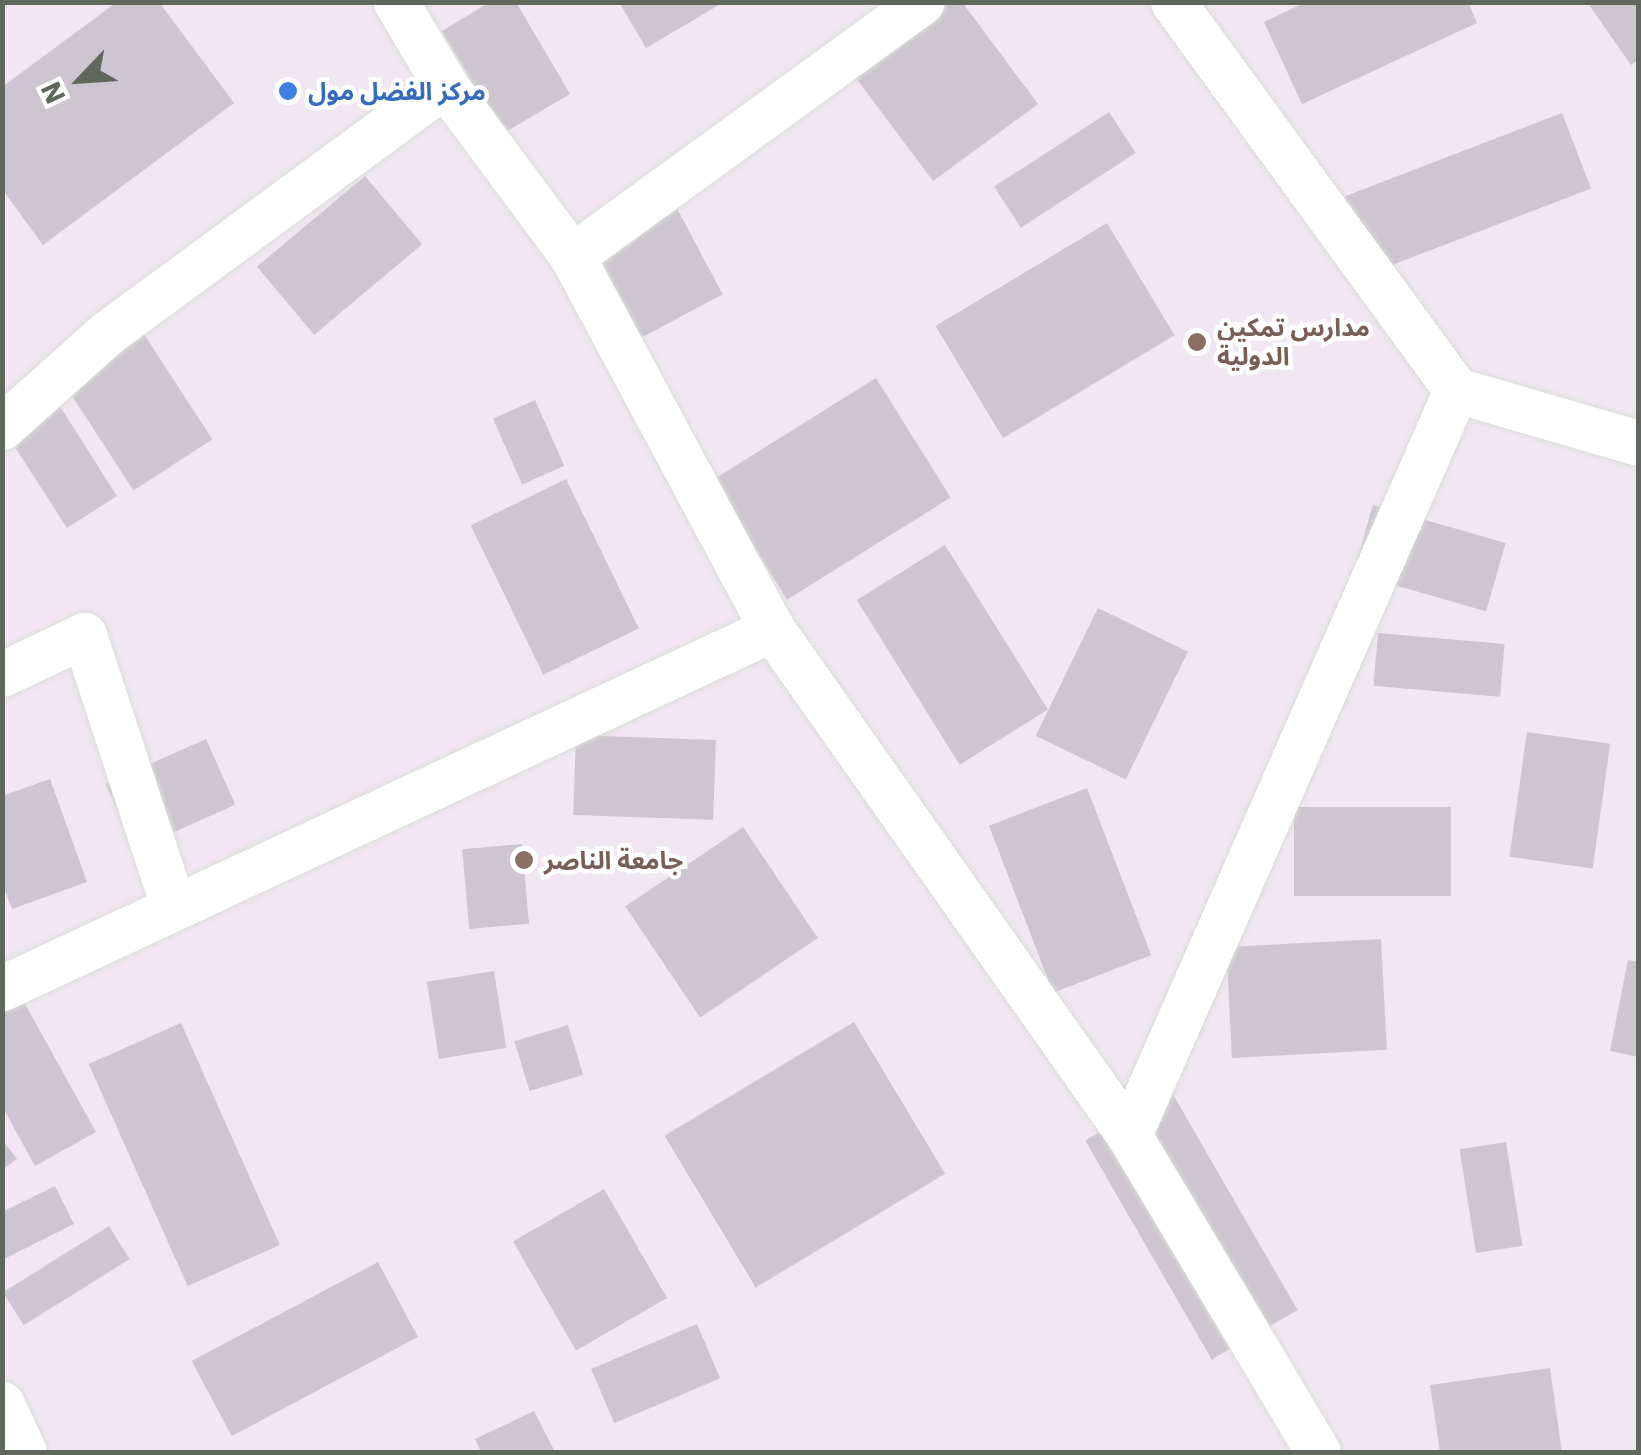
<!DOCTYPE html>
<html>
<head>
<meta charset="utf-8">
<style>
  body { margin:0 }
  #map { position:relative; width:1641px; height:1455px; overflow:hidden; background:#f1e6f1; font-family:"IBM Plex Sans","Noto Sans Arabic",sans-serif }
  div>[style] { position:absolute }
  .building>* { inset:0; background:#cdc5cf; transform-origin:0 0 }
  .roads { filter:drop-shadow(0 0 2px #d8ded7) drop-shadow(0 0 2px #d8ded7) }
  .minor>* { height:45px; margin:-22.5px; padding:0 22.5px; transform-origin:22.5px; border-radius:22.5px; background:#fff }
  .dots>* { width:28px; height:28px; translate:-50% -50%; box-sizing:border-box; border:5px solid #fff; border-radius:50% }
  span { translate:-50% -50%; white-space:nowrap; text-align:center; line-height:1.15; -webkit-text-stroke:9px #fff; paint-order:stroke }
  .shop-label { font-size:25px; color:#366cbe; font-weight:700 }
  .left { translate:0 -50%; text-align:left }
  .education-label { font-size:25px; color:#785e54; font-weight:700 }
  .frame { position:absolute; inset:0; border:5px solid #60685e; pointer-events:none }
  .north { position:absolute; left:30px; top:30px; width:100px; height:100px; -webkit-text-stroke:8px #fff; paint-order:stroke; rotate:245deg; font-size:28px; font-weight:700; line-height:40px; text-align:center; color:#60685e }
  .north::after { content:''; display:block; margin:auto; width:35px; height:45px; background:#60685e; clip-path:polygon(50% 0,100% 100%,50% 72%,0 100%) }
</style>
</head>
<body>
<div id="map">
  <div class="building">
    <i style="clip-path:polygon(117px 2px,159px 2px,234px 103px,43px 245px,2px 189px,2px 87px)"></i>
    <i style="clip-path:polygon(490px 2px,516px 2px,570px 94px,502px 134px,442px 31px)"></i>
    <i style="clip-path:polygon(619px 2px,724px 2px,646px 48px)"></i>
    <i style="clip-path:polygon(932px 2px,962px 2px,1038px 104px,933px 181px,847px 66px)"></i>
    <i style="clip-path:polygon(1306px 2px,1468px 2px,1477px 23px,1302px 104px,1264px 22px)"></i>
    <i style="clip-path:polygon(1587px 2px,1638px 2px,1638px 60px,1631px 65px)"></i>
    <i style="left:1109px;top:112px;width:49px;height:137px;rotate:57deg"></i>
    <i style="left:1562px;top:113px;width:81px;height:249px;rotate:69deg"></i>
    <i style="left:365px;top:176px;width:89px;height:141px;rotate:50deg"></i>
    <i style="left:664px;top:184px;width:125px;height:106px;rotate:62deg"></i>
    <i style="left:1107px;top:223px;width:131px;height:200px;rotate:59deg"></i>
    <i style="left:129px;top:311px;width:153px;height:94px;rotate:57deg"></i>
    <i style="clip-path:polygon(40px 375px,117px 496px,67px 528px,2px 427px)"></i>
    <i style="left:876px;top:378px;width:141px;height:193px;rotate:58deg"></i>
    <i style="left:535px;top:400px;width:72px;height:46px;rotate:66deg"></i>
    <i style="left:566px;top:479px;width:166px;height:106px;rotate:64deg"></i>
    <i style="left:1373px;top:505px;width:138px;height:71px;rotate:16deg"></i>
    <i style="left:945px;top:545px;width:194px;height:104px;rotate:58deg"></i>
    <i style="left:1098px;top:608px;width:100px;height:142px;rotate:26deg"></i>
    <i style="left:1378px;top:633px;width:127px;height:53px;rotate:5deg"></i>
    <i style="left:1527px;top:732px;width:84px;height:126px;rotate:8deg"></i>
    <i style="left:576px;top:735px;width:140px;height:80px;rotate:2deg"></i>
    <i style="left:206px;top:739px;width:72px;height:110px;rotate:66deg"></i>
    <i style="clip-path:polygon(50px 779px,87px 882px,12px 909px,2px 883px,2px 796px)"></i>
    <i style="left:1087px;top:788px;width:179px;height:105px;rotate:69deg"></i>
    <i style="left:1294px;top:807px;width:157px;height:89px"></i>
    <i style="left:743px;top:827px;width:134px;height:142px;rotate:56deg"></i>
    <i style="left:522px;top:844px;width:80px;height:60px;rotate:85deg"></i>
    <i style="left:1381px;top:939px;width:111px;height:155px;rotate:87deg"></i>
    <i style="clip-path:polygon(1628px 960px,1638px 962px,1638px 1057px,1610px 1051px)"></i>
    <i style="left:494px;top:971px;width:78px;height:68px;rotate:81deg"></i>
    <i style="clip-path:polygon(14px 984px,96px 1132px,35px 1166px,2px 1106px,2px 990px)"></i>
    <i style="left:854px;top:1022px;width:177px;height:221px;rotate:59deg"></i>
    <i style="left:181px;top:1023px;width:243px;height:101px;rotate:66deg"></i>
    <i style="left:568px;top:1025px;width:52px;height:56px;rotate:73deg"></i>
    <i style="left:1171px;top:1091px;width:253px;height:99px;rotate:60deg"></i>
    <i style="clip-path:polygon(2px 1139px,17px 1159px,2px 1170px)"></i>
    <i style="left:1506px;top:1142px;width:105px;height:47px;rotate:81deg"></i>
    <i style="clip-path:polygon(55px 1186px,74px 1224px,2px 1260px,2px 1212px)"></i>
    <i style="left:604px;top:1189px;width:126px;height:105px;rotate:60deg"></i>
    <i style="left:109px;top:1226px;width:39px;height:125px;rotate:58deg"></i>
    <i style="left:378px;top:1262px;width:85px;height:211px;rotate:62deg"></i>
    <i style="left:697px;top:1324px;width:59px;height:115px;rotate:67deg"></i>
    <i style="clip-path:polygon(1550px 1368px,1562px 1452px,1440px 1452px,1430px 1385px)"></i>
    <i style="clip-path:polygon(534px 1411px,555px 1452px,481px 1452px,475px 1439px)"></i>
  </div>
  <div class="roads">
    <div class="minor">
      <i style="left:396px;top:2px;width:96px;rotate:59.4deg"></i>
      <i style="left:445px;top:85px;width:213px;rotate:53.4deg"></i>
      <i style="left:572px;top:256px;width:423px;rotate:61.8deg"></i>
      <i style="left:772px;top:629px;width:619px;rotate:54.8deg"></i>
      <i style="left:1129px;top:1135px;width:369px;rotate:59.2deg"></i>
      <i style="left:1173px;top:2px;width:480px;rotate:53.9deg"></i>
      <i style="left:1456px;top:390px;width:190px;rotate:16.2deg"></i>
      <i style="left:572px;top:256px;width:432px;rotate:-36deg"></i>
      <i style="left:2px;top:427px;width:141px;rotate:-41.8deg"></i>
      <i style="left:107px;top:333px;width:419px;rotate:-36.3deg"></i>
      <i style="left:2px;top:674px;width:91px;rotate:-25.4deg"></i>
      <i style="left:84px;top:635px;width:287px;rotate:71.8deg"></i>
      <i style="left:2px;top:988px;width:850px;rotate:-25deg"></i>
      <i style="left:1129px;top:1135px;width:814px;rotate:-66.3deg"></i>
      <i style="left:2px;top:1404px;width:53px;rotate:65.4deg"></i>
    </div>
  </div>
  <div class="dots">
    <i style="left:288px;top:91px;background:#3f7fe0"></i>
    <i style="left:1197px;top:342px;background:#8d6e63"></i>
    <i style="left:524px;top:860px;background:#8d6e63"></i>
  </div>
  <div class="shop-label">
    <span class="left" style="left:308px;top:91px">مركز الفضل مول</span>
  </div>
  <div class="education-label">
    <span class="left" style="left:1217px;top:342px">مدارس تمكين<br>الدولية</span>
    <span class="left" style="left:544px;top:860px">جامعة الناصر</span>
  </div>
  <div class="frame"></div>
  <div class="north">N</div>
</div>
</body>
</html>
